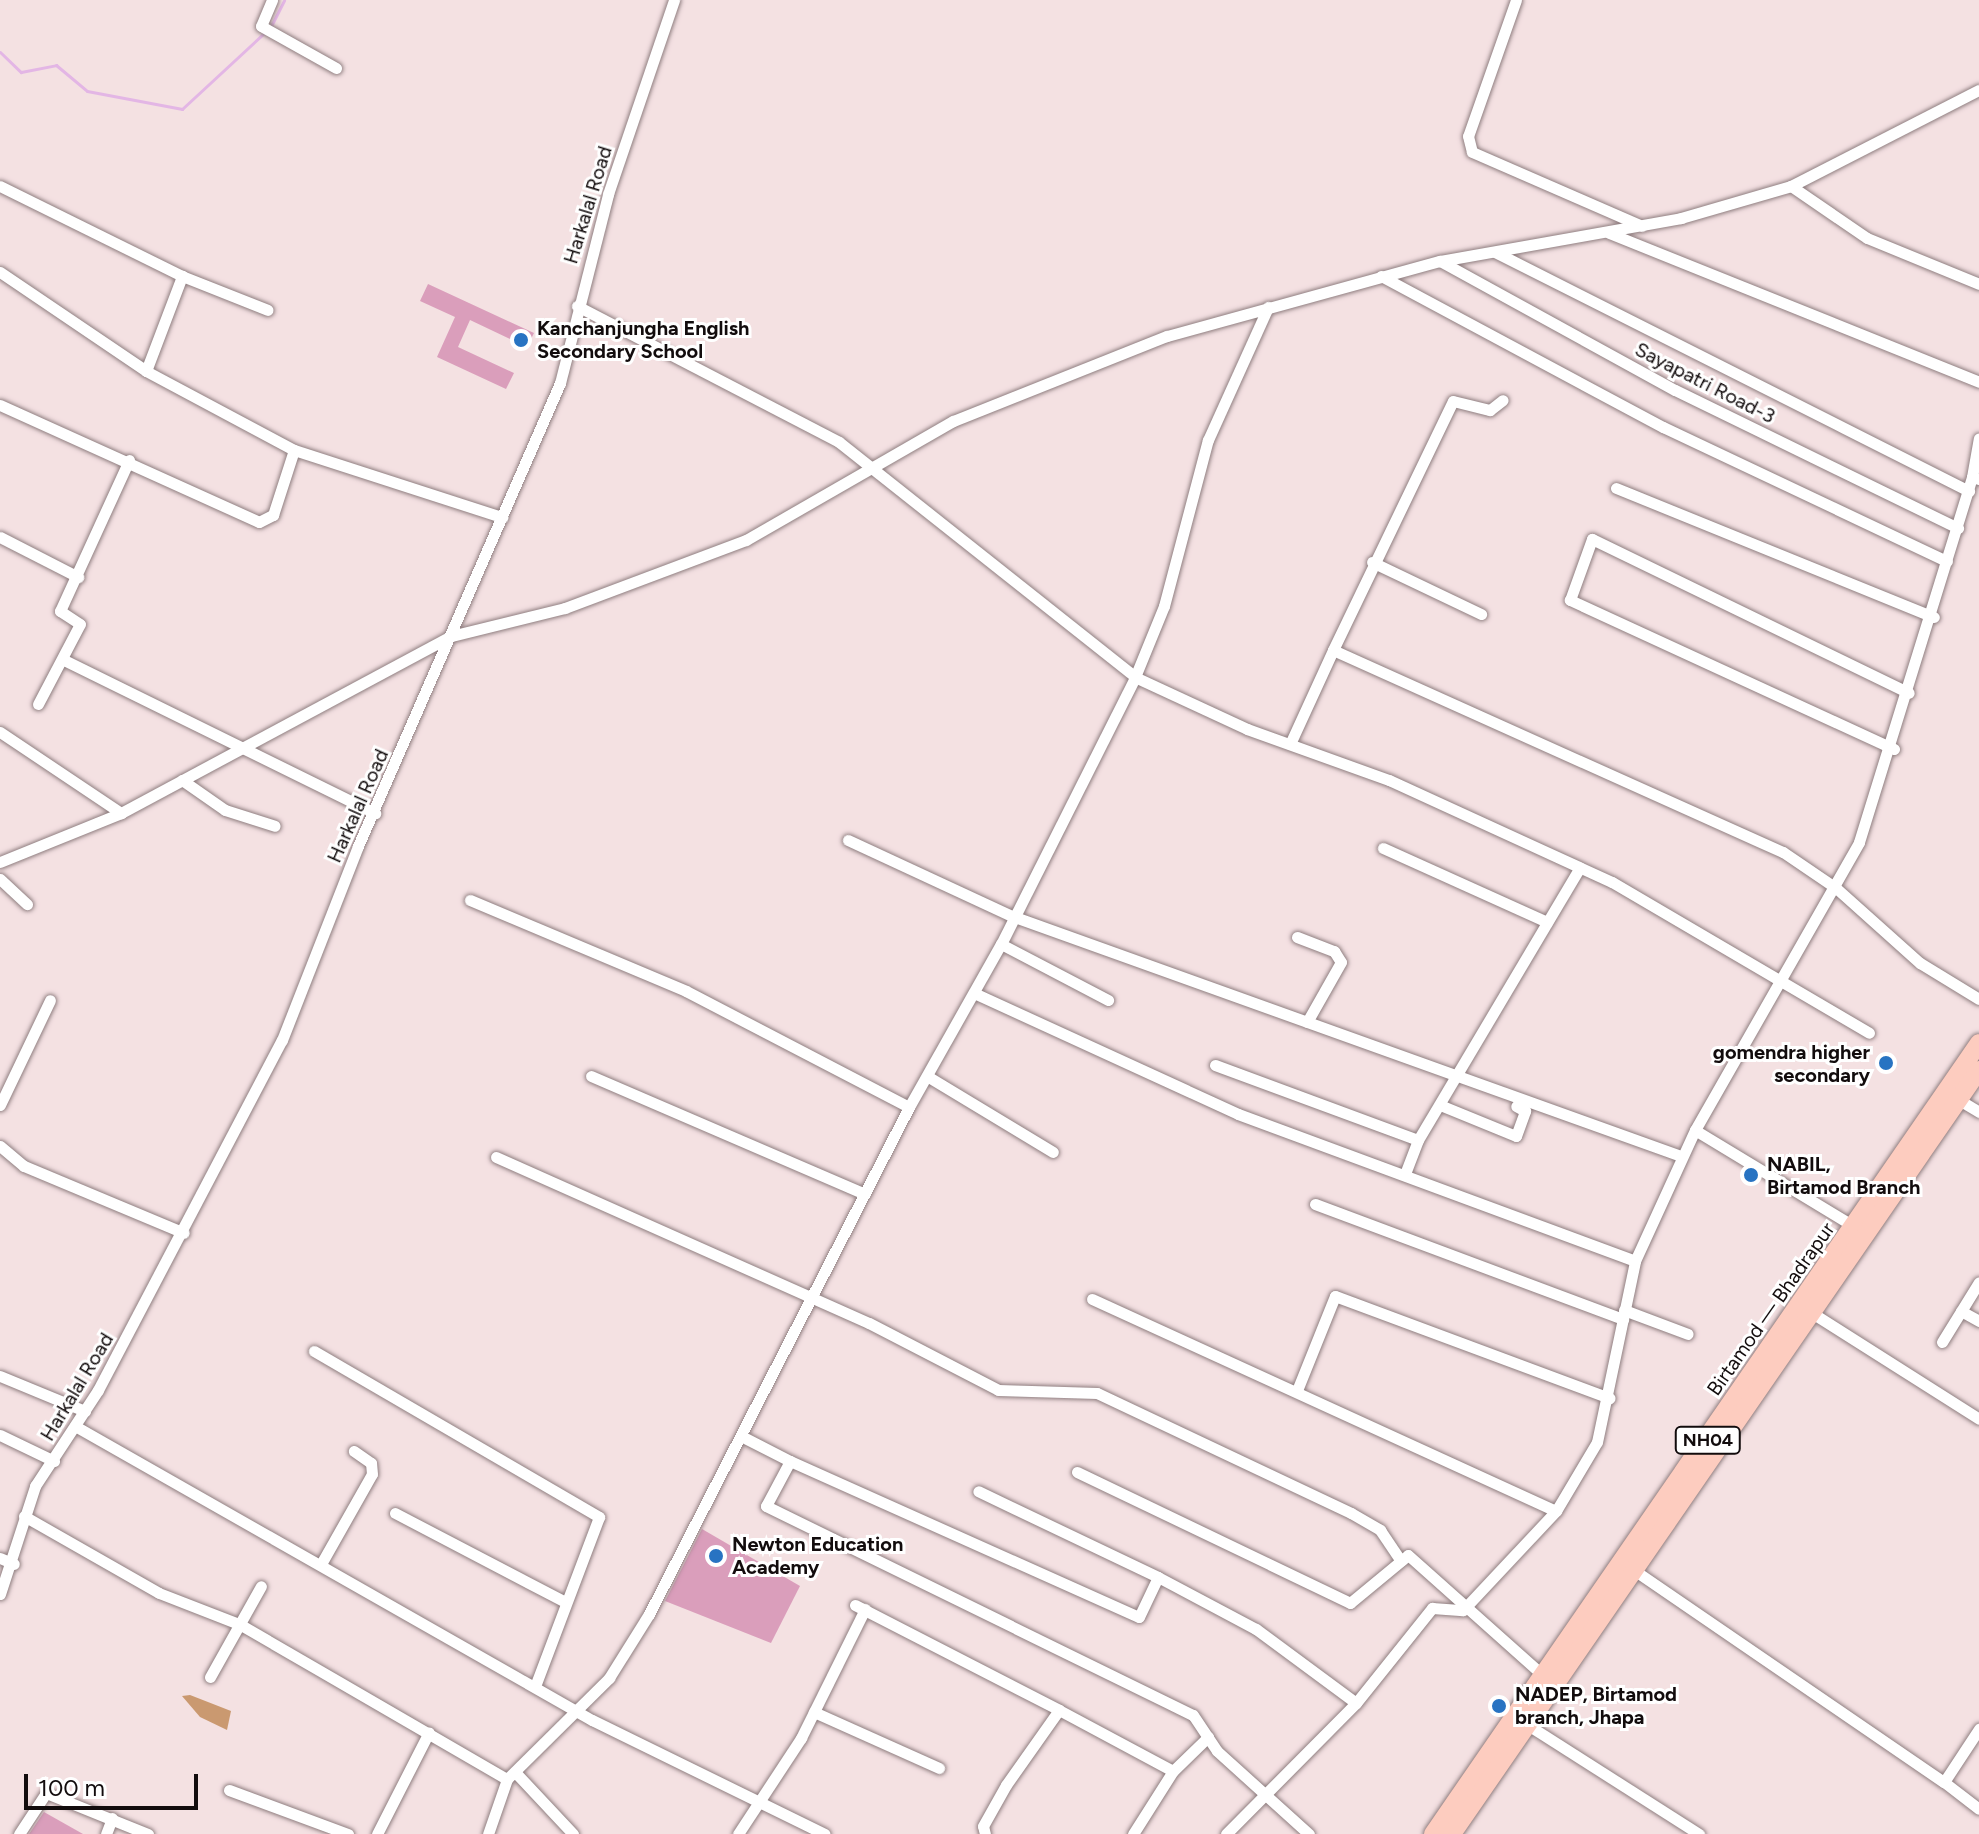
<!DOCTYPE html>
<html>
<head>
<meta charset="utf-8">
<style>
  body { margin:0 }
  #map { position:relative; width:1979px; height:1834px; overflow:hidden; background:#f4e1e2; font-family:Figtree,sans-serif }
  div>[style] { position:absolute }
  .forest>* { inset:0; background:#ca9970 }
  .stream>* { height:3px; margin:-1.5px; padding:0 1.5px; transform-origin:1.5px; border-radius:1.5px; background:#e3b6e5 }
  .building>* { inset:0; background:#da9ebb }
  .roads { filter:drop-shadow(0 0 2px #8f7e80) drop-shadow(0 0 2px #8f7e80) }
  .minor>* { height:11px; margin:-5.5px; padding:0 5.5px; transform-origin:5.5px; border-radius:5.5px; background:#fff }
  .primary>* { height:18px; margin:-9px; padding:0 9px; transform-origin:9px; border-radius:9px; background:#fdccbf }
  .dots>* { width:22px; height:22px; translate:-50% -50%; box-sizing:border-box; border:4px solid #fff; border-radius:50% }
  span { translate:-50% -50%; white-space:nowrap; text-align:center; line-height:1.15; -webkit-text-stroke:6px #fff; paint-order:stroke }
  .shield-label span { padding:2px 6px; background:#fff; border:2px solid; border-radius:6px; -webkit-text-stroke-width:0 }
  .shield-label { font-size:18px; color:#120c0d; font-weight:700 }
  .street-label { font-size:20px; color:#120c0d }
  .poi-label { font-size:20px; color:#120c0d; font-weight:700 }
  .left { translate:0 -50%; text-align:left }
  .right { translate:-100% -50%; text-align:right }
  .scale { position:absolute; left:24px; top:1774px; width:174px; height:36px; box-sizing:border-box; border:4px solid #120c0d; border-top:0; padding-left:10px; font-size:24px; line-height:28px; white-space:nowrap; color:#120c0d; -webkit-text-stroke:6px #fff; paint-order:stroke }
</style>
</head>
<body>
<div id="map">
  <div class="forest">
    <i style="clip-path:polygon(190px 1695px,231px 1711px,227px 1730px,200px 1717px,182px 1696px)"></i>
  </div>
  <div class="stream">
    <i style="left:270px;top:28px;width:31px;rotate:-63deg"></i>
    <i style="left:0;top:52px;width:29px;rotate:44deg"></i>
    <i style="left:21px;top:72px;width:36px;rotate:-11deg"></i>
    <i style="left:56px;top:65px;width:40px;rotate:40deg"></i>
    <i style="left:87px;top:91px;width:97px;rotate:10.7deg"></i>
    <i style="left:182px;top:109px;width:112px;rotate:-42.8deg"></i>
  </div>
  <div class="building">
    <i style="clip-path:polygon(428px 284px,534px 333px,527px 347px,470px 320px,458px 347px,514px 373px,506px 389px,437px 357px,455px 317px,420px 301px)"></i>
    <i style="clip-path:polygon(702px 1529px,800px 1586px,771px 1643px,665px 1601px)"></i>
    <i style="clip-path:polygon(44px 1812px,83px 1834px,29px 1834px)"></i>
  </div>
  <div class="roads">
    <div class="minor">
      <i style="left:272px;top:0;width:28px;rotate:113deg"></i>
      <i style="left:261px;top:26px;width:86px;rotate:29.2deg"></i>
      <i style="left:1516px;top:0;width:144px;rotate:109.4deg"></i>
      <i style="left:1468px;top:136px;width:16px;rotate:76deg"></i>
      <i style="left:1472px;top:152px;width:185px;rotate:23.5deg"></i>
      <i style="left:0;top:186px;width:203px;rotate:26.3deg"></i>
      <i style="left:182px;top:276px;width:92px;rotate:21.6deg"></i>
      <i style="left:1791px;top:186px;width:92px;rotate:34.4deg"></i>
      <i style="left:1867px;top:238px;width:121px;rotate:22.3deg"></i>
      <i style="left:1609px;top:233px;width:399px;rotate:21.9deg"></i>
      <i style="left:1495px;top:252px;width:531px;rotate:26.76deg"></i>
      <i style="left:1440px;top:261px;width:268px;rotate:28.8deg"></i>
      <i style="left:1675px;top:390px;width:315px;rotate:26deg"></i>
      <i style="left:0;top:272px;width:176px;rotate:34.1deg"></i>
      <i style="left:146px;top:371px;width:168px;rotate:28.1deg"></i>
      <i style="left:294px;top:450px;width:219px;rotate:17.9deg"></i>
      <i style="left:1381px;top:276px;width:320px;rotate:28.2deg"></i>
      <i style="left:1663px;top:427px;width:314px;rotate:25.3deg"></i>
      <i style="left:577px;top:306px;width:295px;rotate:27.4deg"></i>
      <i style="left:839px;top:442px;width:378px;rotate:38.4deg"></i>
      <i style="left:1135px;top:677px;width:123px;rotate:24.9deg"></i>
      <i style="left:1247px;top:729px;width:151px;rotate:19.8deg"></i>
      <i style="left:1389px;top:780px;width:245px;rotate:24.6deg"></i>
      <i style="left:1612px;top:882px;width:298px;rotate:30.4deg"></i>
      <i style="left:146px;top:371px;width:102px;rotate:-69.2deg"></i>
      <i style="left:0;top:405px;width:284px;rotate:24.3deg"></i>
      <i style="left:259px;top:522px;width:16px;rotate:-27deg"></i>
      <i style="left:273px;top:515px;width:68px;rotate:-72.1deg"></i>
      <i style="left:1972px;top:477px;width:39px;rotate:-80deg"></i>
      <i style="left:1616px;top:488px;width:343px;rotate:22.1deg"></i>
      <i style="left:0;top:537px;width:88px;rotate:27.1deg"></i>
      <i style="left:1372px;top:562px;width:121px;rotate:25.5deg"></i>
      <i style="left:1333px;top:650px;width:276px;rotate:-64.3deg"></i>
      <i style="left:1453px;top:401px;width:38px;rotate:14deg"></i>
      <i style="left:1490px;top:410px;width:16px;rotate:-38deg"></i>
      <i style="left:64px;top:660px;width:347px;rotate:26.2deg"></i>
      <i style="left:38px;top:704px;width:90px;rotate:-62.3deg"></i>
      <i style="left:80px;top:624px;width:24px;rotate:-147deg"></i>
      <i style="left:60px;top:611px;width:166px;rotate:-65.4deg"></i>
      <i style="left:0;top:732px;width:146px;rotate:33.8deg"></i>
      <i style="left:1290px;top:744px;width:103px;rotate:-65.4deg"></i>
      <i style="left:1333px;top:650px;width:493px;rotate:24.2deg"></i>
      <i style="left:1783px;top:852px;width:64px;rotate:34.2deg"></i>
      <i style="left:1836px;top:888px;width:113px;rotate:41.8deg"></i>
      <i style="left:1920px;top:963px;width:69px;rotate:31.4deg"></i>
      <i style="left:1894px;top:749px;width:357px;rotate:-155.3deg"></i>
      <i style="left:1570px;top:600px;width:65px;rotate:-70.2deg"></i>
      <i style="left:1592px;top:539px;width:352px;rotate:25.9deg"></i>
      <i style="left:182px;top:780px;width:52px;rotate:34.9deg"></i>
      <i style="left:225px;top:810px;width:52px;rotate:17.7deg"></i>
      <i style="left:848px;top:840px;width:181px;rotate:24.9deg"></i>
      <i style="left:1012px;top:916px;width:711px;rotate:19.74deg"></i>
      <i style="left:1383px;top:848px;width:180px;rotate:24.3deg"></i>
      <i style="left:0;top:862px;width:131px;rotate:-22deg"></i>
      <i style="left:121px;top:813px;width:374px;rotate:-28.2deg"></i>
      <i style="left:451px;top:636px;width:117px;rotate:-13.8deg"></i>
      <i style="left:565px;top:608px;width:193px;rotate:-20.6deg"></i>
      <i style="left:746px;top:540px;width:239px;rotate:-29.9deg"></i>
      <i style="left:953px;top:421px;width:230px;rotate:-21.7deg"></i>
      <i style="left:1167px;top:336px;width:283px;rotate:-15.4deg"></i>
      <i style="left:1440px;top:261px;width:245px;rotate:-10.1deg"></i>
      <i style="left:1681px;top:218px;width:115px;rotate:-16.2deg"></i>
      <i style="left:1791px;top:186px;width:211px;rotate:-27.1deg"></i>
      <i style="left:0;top:879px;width:37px;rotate:43deg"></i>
      <i style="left:470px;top:900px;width:234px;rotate:22.8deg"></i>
      <i style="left:686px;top:991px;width:251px;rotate:27.5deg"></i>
      <i style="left:1297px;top:937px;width:40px;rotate:21deg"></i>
      <i style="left:1334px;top:951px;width:13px;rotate:58deg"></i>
      <i style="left:1341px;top:962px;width:69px;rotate:119.5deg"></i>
      <i style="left:1001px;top:944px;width:121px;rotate:27.6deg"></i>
      <i style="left:974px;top:993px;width:290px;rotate:24.6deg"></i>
      <i style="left:1238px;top:1114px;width:423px;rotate:20.3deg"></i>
      <i style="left:1215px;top:1065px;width:216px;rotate:20.3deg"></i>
      <i style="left:1418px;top:1140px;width:36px;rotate:111deg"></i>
      <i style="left:591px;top:1076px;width:298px;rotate:23.3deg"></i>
      <i style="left:927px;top:1076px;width:147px;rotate:31.1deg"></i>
      <i style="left:1956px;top:1098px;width:27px;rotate:31deg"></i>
      <i style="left:0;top:1105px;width:116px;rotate:-64.5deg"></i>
      <i style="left:1440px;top:1105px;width:82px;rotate:22.2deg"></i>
      <i style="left:1516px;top:1136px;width:27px;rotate:-70deg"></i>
      <i style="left:1525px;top:1111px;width:10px;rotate:-151deg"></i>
      <i style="left:1418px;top:1140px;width:317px;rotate:-59.3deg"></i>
      <i style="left:0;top:1146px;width:31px;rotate:40deg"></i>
      <i style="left:24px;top:1166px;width:173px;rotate:22.7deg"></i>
      <i style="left:496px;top:1157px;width:408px;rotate:24deg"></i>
      <i style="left:869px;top:1323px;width:145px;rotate:27.4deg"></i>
      <i style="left:998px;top:1390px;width:99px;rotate:1.7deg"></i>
      <i style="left:1097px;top:1393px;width:281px;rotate:25.3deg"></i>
      <i style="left:1351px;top:1513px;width:34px;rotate:30deg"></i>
      <i style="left:1380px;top:1530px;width:37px;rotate:56deg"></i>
      <i style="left:1315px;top:1204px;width:329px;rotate:20.5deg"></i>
      <i style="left:1855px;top:1227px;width:187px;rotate:-148.8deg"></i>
      <i style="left:1695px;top:1130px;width:331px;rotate:-60.3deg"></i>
      <i style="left:1859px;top:842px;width:382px;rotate:-72.8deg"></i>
      <i style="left:1972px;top:477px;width:7px;rotate:16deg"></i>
      <i style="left:1092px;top:1299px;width:510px;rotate:24.56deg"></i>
      <i style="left:1624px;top:1310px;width:68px;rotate:20.6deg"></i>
      <i style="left:1809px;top:1311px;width:201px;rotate:32.4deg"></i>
      <i style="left:1961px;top:1311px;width:21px;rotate:29deg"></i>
      <i style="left:1942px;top:1342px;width:70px;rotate:-58.3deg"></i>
      <i style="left:314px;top:1351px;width:330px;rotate:30.2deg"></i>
      <i style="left:599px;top:1517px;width:181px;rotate:110.7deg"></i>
      <i style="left:0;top:1376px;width:92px;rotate:22.4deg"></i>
      <i style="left:1298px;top:1388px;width:99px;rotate:-68.1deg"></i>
      <i style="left:1335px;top:1296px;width:293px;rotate:20.4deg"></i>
      <i style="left:75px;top:1426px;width:595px;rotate:29.63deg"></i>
      <i style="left:592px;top:1720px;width:259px;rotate:26.1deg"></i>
      <i style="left:0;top:1435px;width:60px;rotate:25.7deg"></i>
      <i style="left:743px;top:1437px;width:53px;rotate:27.1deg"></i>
      <i style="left:790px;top:1461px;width:51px;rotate:118.1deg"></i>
      <i style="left:766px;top:1506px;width:475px;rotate:26.1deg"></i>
      <i style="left:1193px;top:1715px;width:43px;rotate:56.3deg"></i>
      <i style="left:1217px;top:1751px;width:124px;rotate:42.1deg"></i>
      <i style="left:790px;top:1461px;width:382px;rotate:24.1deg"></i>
      <i style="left:1139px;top:1617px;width:44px;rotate:-64.6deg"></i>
      <i style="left:1158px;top:1577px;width:199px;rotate:-154.5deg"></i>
      <i style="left:1077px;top:1472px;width:303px;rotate:25.6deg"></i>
      <i style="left:1350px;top:1603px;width:75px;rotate:-39.6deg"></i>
      <i style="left:1408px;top:1555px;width:185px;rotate:41.7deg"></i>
      <i style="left:395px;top:1513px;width:192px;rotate:27.6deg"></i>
      <i style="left:24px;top:1516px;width:155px;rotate:29.7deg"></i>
      <i style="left:159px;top:1593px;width:88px;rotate:21.3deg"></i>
      <i style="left:241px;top:1625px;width:307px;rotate:30.1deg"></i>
      <i style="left:0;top:1558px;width:15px;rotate:23deg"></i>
      <i style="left:321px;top:1564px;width:103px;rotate:-60.5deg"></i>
      <i style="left:372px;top:1474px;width:11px;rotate:-95deg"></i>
      <i style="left:371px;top:1463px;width:21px;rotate:-145deg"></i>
      <i style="left:1631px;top:1568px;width:379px;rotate:34.4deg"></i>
      <i style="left:1944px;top:1782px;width:64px;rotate:-56.6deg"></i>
      <i style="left:1158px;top:1577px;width:111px;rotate:28deg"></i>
      <i style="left:1256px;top:1629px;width:124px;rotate:36.5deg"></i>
      <i style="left:0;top:1594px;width:114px;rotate:-72deg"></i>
      <i style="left:35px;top:1486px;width:115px;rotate:-56.7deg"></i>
      <i style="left:98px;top:1390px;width:395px;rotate:-62.3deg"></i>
      <i style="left:282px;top:1040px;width:208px;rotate:-68.6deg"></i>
      <i style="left:358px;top:846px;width:505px;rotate:-66.43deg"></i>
      <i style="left:560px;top:383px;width:195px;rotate:-75.7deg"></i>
      <i style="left:608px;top:194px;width:205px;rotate:-71.2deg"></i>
      <i style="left:855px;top:1605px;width:229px;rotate:27.2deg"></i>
      <i style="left:210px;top:1677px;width:104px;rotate:-60.7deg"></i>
      <i style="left:814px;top:1712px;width:137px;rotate:24.1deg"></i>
      <i style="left:1528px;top:1725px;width:203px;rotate:32.5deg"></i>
      <i style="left:515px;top:1772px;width:85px;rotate:46.9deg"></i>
      <i style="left:1944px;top:1782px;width:44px;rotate:37.6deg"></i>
      <i style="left:229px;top:1790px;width:127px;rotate:20.3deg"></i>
      <i style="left:19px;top:1834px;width:49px;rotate:-56.6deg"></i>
      <i style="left:46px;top:1793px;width:110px;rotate:21.9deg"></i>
      <i style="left:106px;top:1834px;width:17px;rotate:-69deg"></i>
      <i style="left:377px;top:1834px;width:114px;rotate:-63deg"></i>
      <i style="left:488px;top:1834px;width:58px;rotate:-70.9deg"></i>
      <i style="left:507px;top:1779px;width:144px;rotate:-44.7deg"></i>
      <i style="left:609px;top:1678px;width:75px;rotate:-58deg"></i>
      <i style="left:649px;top:1614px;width:570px;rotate:-62.85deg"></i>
      <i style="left:909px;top:1107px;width:187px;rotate:-60.6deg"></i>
      <i style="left:1001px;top:944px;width:299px;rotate:-63.3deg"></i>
      <i style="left:1135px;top:677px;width:77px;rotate:-67.8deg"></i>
      <i style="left:1164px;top:606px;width:172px;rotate:-75.2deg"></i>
      <i style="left:1208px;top:440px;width:146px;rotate:-65.7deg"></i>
      <i style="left:738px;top:1834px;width:115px;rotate:-56.7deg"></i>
      <i style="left:801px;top:1738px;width:144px;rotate:-63.6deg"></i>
      <i style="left:985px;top:1834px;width:8px;rotate:-104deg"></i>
      <i style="left:983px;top:1826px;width:47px;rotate:-60.7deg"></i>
      <i style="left:1006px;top:1785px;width:92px;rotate:-54.8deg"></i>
      <i style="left:1059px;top:1710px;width:129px;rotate:28.2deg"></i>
      <i style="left:1173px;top:1771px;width:49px;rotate:-44.2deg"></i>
      <i style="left:1133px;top:1834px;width:75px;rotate:-57.6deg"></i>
      <i style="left:1226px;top:1834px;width:185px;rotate:-45.2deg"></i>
      <i style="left:1356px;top:1703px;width:122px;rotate:-51.3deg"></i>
      <i style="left:1432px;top:1608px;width:31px;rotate:4deg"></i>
      <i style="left:1463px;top:1610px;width:136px;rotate:-46.8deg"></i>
      <i style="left:1556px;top:1511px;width:80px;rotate:-59.3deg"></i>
      <i style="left:1597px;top:1442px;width:185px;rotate:-78.1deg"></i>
      <i style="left:1635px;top:1261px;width:144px;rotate:-65.4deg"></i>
    </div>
    <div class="primary">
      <i style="left:1433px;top:1834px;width:961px;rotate:-55.38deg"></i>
      <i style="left:1452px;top:1834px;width:928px;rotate:-55.4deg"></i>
    </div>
  </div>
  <div class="dots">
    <i style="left:521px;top:340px;background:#2873c2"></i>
    <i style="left:1886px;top:1063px;background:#2873c2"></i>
    <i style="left:1751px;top:1175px;background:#2873c2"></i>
    <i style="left:716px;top:1556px;background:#2873c2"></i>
    <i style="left:1499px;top:1706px;background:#2873c2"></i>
  </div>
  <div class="shield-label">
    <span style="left:1708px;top:1440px">NH04</span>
  </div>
  <div class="street-label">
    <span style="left:588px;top:205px;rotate:-73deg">Harkalal Road</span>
    <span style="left:1705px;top:383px;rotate:27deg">Sayapatri Road-3</span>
    <span style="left:358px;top:806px;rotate:-66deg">Harkalal Road</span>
    <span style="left:1771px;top:1309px;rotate:-55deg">Birtamod — Bhadrapur</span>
    <span style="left:77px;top:1387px;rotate:-59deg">Harkalal Road</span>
  </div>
  <div class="poi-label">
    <span class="left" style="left:537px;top:340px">Kanchanjungha English<br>Secondary School</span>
    <span class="right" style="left:1870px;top:1064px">gomendra higher<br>secondary</span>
    <span class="left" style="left:1767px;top:1176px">NABIL,<br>Birtamod Branch</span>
    <span class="left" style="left:732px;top:1556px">Newton Education<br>Academy</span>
    <span class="left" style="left:1515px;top:1706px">NADEP, Birtamod<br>branch, Jhapa</span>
  </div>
  <div class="scale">100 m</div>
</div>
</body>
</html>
